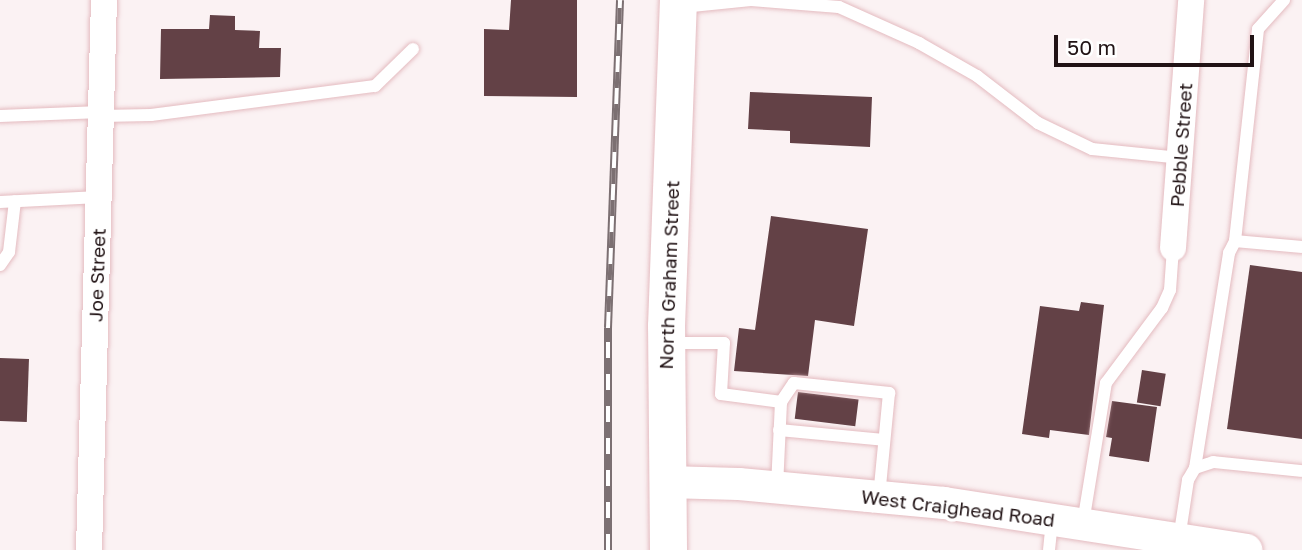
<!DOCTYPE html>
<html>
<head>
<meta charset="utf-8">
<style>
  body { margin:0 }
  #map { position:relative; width:1302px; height:550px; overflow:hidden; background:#fbf2f3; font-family:"Golos Text",sans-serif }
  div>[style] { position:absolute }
  .building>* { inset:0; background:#634146; transform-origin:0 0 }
  .roads { filter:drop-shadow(0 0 2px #e4bbc0) drop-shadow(0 0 2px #e4bbc0) }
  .service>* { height:12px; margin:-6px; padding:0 6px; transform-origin:6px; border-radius:6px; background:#fff }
  .minor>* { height:26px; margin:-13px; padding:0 13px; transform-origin:13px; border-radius:13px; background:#fff }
  .tertiary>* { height:32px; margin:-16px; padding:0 16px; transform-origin:16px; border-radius:16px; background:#fff }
  .secondary>* { height:37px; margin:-18.5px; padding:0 18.5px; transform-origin:18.5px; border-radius:18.5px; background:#fff }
  .rail>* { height:8px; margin-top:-4px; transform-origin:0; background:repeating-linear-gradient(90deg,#fff 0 16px,#7c7072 0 32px); box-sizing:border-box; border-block:2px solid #7c7072 }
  span { translate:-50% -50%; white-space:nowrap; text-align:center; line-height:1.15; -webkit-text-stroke:7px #fff; paint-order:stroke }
  .street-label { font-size:19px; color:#211315 }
  .scale { position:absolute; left:1054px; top:35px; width:200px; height:32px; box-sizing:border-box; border:4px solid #211315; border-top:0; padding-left:9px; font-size:21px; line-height:24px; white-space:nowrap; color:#211315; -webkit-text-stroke:5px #fff; paint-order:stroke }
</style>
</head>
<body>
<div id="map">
  <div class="building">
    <i style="clip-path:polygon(511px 0,577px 0,577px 97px,484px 96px,484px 29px,509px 30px)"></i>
    <i style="clip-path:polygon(210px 15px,235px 16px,235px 30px,260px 31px,259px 48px,281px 48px,280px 77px,160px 79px,161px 29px,209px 29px)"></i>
    <i style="clip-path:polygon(750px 92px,872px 97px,870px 147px,790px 143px,790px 131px,748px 129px)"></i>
    <i style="clip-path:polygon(771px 216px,868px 229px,854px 326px,815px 320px,808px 376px,734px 371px,739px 328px,755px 330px)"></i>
    <i style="clip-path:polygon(1250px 265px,1302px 272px,1302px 439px,1227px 429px)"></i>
    <i style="clip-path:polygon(1081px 302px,1104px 305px,1089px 435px,1050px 430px,1049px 438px,1022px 434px,1040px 306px,1079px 311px)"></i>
    <i style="left:0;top:358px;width:29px;height:63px;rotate:2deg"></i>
    <i style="left:1142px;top:370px;width:24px;height:33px;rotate:9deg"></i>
    <i style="left:798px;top:392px;width:61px;height:27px;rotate:7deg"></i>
    <i style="clip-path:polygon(1112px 401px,1157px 407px,1149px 462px,1109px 456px,1112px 438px,1106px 437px)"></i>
  </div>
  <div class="roads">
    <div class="service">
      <i style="left:751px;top:0;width:88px;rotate:4.5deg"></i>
      <i style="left:839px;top:7px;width:88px;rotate:24.2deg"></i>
      <i style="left:919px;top:43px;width:67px;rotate:29.6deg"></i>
      <i style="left:977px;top:76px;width:77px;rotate:37.6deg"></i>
      <i style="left:1038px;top:123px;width:60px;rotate:25.7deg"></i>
      <i style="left:1092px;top:149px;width:88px;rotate:5.8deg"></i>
      <i style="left:682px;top:7px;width:69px;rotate:-5.8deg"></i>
      <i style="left:0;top:116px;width:101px;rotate:-2.3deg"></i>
      <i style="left:101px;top:116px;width:50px;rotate:-1.1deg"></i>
      <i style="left:151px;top:115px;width:226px;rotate:-7.4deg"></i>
      <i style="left:375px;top:86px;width:53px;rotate:-44.2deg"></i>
      <i style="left:0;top:202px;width:99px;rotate:-2.9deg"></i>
      <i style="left:1235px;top:241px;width:213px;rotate:-83.8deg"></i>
      <i style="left:1258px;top:29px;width:39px;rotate:-48deg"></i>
      <i style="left:0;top:265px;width:16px;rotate:-55deg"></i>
      <i style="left:9px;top:252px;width:51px;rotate:-83.3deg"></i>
      <i style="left:669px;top:343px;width:55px"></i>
      <i style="left:724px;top:343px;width:51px;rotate:93.4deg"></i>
      <i style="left:721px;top:394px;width:61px;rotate:7.6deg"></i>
      <i style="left:781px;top:402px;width:23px;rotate:-56deg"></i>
      <i style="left:794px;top:383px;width:96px;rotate:6deg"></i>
      <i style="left:889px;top:393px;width:104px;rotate:95.5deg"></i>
      <i style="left:779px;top:430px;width:105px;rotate:5.4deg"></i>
      <i style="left:1195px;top:468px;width:218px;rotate:-81deg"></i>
      <i style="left:1229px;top:253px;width:13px;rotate:-63deg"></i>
      <i style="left:1235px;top:241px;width:67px;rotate:5.1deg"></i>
      <i style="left:777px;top:487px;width:85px;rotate:-87.3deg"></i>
      <i style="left:1083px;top:523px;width:142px;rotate:-80.7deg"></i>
      <i style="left:1106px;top:383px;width:94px;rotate:-53.3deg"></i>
      <i style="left:1162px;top:308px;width:20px;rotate:-66deg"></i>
      <i style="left:1170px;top:290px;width:42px;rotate:-85.9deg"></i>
      <i style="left:1179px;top:539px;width:60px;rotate:-81.3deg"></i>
      <i style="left:1188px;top:480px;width:14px;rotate:-60deg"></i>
      <i style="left:1195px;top:468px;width:19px;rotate:-18deg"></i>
      <i style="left:1213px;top:462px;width:89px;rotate:5.8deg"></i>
      <i style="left:1049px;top:550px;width:30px;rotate:-84deg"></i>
    </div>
    <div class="minor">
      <i style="left:1173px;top:248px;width:249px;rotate:-85.8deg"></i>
      <i style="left:89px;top:550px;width:550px;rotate:-88.44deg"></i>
    </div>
    <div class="tertiary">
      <i style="left:667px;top:482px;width:72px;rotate:1.6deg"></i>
      <i style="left:739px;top:484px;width:206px;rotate:5.3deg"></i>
      <i style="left:944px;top:503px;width:306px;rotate:8.8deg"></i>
    </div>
    <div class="secondary">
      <i style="left:668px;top:550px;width:224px;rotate:-90.5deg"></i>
      <i style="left:666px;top:326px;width:326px;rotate:-87.9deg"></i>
    </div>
  </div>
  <div class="rail">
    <i style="left:608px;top:550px;width:222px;rotate:-90deg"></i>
    <i style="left:608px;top:328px;width:328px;rotate:-87.9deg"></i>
  </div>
  <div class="street-label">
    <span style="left:1181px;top:145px;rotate:-86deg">Pebble Street</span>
    <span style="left:97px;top:275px;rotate:-88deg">Joe Street</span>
    <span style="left:669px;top:275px;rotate:-88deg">North Graham Street</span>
    <span style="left:958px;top:508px;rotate:7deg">West Craighead Road</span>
  </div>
  <div class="scale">50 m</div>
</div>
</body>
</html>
